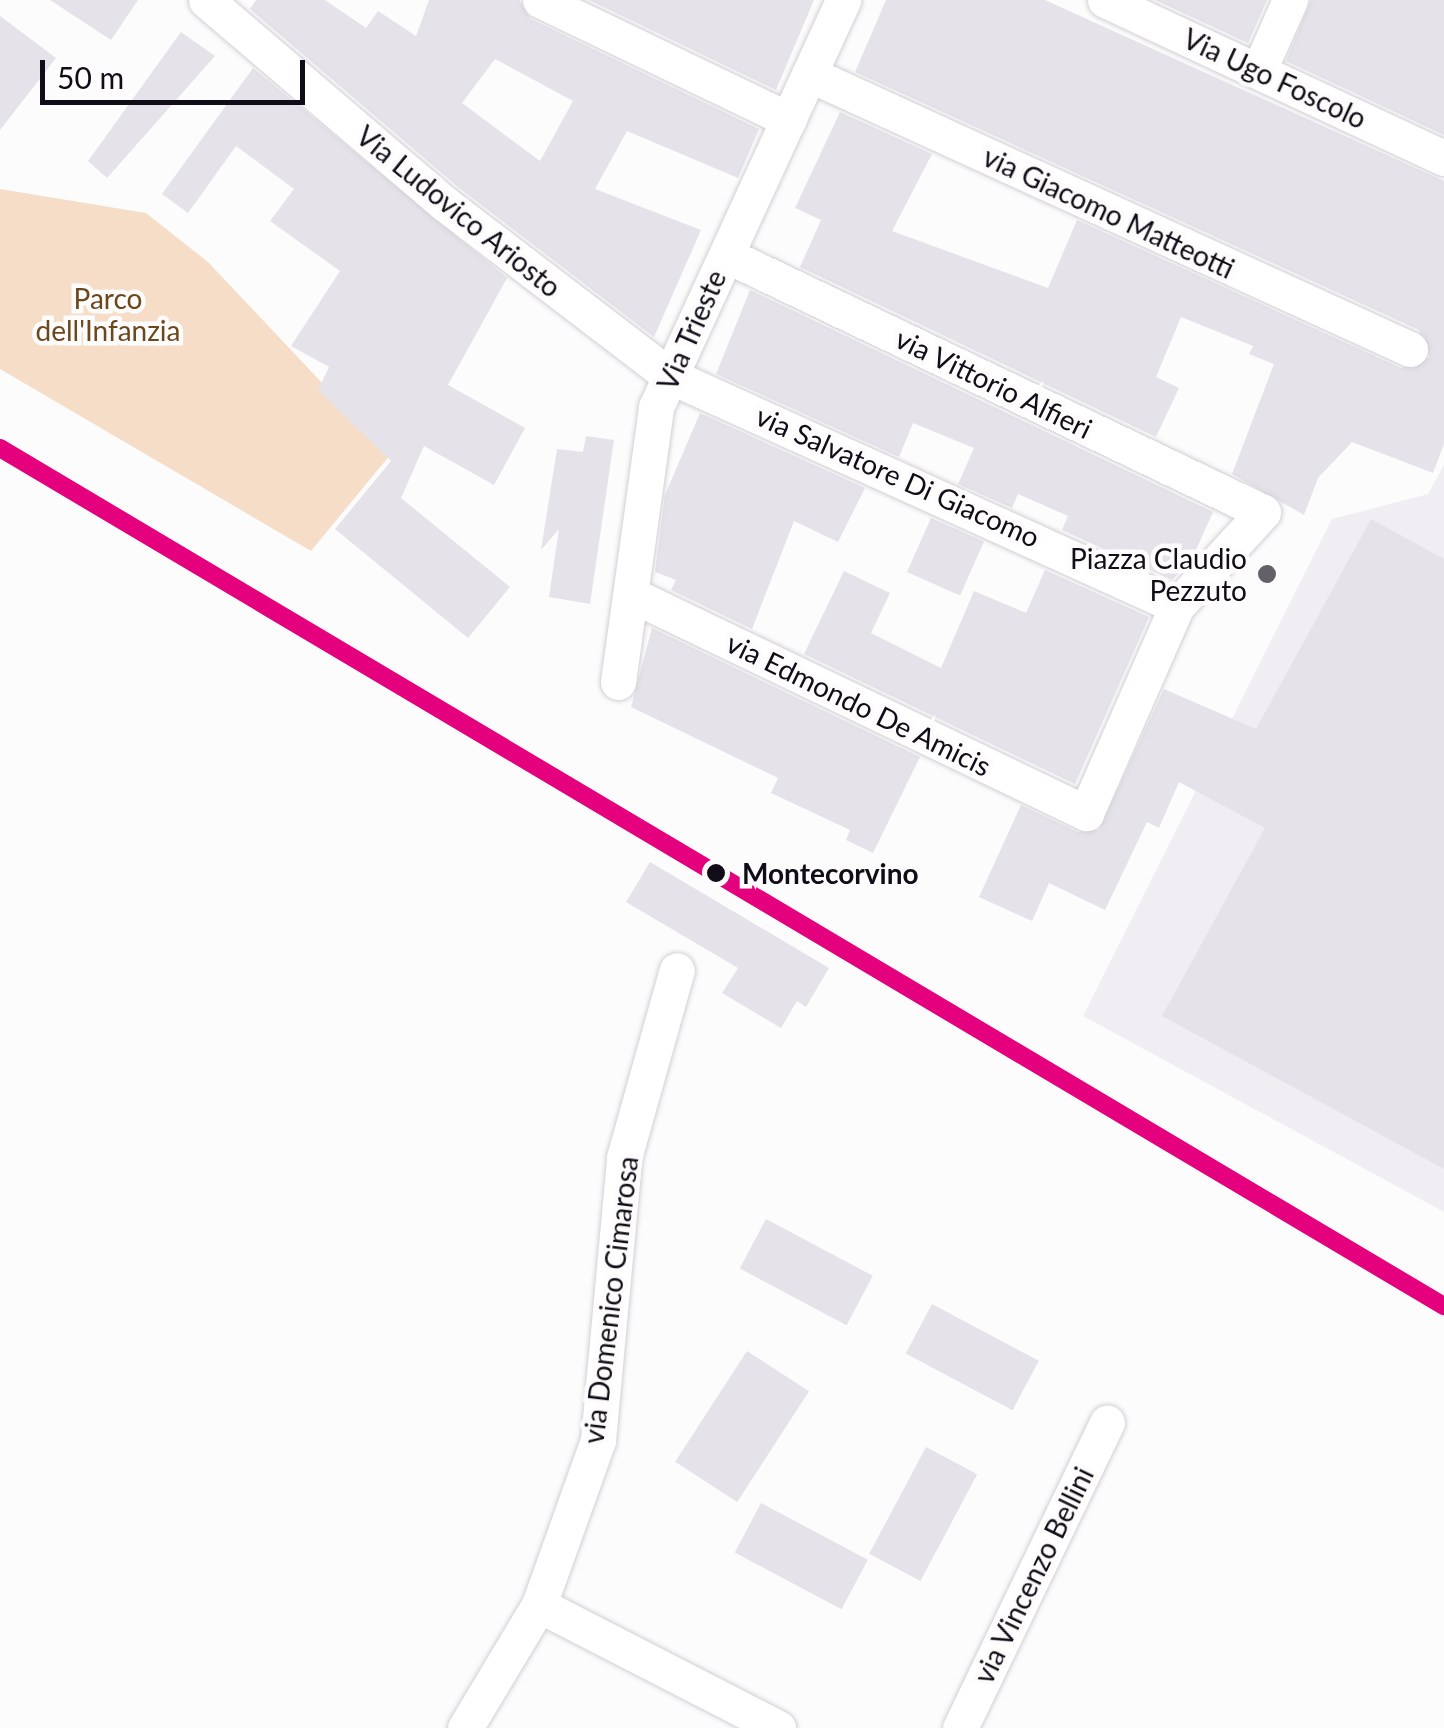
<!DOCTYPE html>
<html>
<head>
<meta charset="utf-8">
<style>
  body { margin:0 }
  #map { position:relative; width:1444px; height:1728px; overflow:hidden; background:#fcfcfc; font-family:Lato,sans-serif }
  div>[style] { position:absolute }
  .built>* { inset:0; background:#f0eef2 }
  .green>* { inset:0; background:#f5ddc7 }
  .building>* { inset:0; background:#e5e2e9; transform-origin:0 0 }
  .roads { filter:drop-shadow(0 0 2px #d2cfd5) drop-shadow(0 0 2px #d2cfd5) }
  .minor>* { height:35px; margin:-17.5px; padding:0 17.5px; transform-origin:17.5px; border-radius:17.5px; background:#fff }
  .rail-1>* { height:18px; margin:-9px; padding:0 9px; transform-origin:9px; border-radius:9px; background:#e5007d }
  .dots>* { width:28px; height:28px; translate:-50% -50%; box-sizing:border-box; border:5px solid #fcfcfc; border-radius:50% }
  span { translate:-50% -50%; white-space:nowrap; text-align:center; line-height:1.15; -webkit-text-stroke:9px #fcfcfc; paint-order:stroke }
  .street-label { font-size:28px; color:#110c17 }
  .park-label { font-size:28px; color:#6d471c }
  .poi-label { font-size:28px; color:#110c17 }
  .right { translate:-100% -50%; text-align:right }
  .stop-label { font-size:28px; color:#110c17; font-weight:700 }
  .left { translate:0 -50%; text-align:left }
  .scale { position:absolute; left:40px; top:60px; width:265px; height:45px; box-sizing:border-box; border:5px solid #110c17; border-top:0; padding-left:12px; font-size:30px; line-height:35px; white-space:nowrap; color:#110c17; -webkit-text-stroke:8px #fcfcfc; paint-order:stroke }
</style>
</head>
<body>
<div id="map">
  <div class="built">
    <i style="clip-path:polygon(1444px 465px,1444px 1212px,1083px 1016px,1332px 519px,1428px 494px)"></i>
  </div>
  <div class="green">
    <i style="clip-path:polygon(0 189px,146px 213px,208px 262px,390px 455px,311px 551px,0 369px)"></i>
  </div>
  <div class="building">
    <i style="clip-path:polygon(50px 0,138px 0,111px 40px)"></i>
    <i style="clip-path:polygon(evenodd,256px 0,325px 0,366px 28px,378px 11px,416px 36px,429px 0,519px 0,531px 19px,759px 129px,738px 178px,627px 131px,595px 189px,701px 230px,654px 337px,458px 187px,250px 9px,256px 0,495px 59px,573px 101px,540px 161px,462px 103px,495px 59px)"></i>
    <i style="clip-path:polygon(589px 0,814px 0,776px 90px)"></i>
    <i style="clip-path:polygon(886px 0,1045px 0,1444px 181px,1444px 444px,1433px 473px,1352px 442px,1318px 478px,1304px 515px,1232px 474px,1274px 364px,1249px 354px,1253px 346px,1181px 317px,1156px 377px,1179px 388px,1156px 437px,800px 267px,821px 220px,795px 208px,840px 112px,932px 154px,892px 231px,1048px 288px,1077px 220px,1401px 368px,1430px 357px,1419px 330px,855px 72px)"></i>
    <i style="clip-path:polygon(1155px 0,1267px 0,1248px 43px)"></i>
    <i style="clip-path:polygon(1311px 0,1444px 0,1444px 135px,1286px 61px)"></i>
    <i style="clip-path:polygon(0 16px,56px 58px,0 130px)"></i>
    <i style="clip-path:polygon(181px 32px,215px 56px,107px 178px,88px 161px)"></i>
    <i style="clip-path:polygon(253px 68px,507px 278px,448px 385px,525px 428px,494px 485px,424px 446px,401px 498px,510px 587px,468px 638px,335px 529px,391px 461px,318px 390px,329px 367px,291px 346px,340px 271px,270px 221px,294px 189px,236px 146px,188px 213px,162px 194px)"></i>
    <i style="clip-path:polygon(750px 290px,1213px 512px,1192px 559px,1172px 580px,1062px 530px,1068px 516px,1018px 494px,1012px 508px,958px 484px,974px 448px,913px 423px,899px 457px,716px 374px)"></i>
    <i style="clip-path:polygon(700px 413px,865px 488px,838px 542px,794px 521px,752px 629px,671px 590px,676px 580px,655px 572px,665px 495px)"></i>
    <i style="clip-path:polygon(586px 436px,614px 440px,590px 604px,549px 597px,559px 529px,541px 550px,557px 449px,583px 452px)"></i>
    <i style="left:931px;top:518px;width:58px;height:59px;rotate:24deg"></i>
    <i style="clip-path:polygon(1371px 519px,1444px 559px,1444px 1169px,1162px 1016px,1265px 828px,1179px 782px,1159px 828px,1147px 822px,1105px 910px,1049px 883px,1032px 921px,979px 897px,1021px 805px,1078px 832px,1099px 830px,1164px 689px,1256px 729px)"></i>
    <i style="clip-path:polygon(1045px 570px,1149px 617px,1075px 784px,804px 654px,844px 571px,890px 593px,871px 633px,941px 668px,974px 591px,1026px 613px)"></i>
    <i style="clip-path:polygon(652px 628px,920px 757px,873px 853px,846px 840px,850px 830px,771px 793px,778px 778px,631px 707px)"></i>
    <i style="clip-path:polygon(650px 862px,829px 968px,806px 1007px,797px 1001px,781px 1028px,722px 993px,738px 968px,626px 902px)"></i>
    <i style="left:766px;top:1219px;width:121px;height:56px;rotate:28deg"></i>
    <i style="left:932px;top:1304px;width:121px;height:56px;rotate:28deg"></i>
    <i style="left:747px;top:1351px;width:74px;height:132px;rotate:33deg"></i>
    <i style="left:926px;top:1447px;width:58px;height:121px;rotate:28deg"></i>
    <i style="left:761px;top:1503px;width:121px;height:56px;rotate:28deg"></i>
  </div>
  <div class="roads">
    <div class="minor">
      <i style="left:206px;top:0;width:314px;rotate:40.5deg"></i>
      <i style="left:445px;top:204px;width:283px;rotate:37.4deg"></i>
      <i style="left:670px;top:376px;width:557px;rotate:24.4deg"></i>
      <i style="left:540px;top:0;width:276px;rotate:25.7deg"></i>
      <i style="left:1105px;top:0;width:374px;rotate:25deg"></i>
      <i style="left:1259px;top:70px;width:77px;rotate:-66.1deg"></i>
      <i style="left:809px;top:74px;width:661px;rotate:24.59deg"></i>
      <i style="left:632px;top:595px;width:504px;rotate:25.65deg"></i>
      <i style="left:1086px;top:813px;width:226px;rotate:-66.3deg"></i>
      <i style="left:1177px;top:606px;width:127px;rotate:-47.5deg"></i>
      <i style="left:1263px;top:512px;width:595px;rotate:-154.42deg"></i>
      <i style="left:618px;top:682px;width:278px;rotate:-82.1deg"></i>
      <i style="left:656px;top:407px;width:448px;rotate:-65.3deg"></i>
      <i style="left:539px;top:1605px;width:269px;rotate:27.2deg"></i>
      <i style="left:465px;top:1728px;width:144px;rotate:-59deg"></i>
      <i style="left:539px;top:1605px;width:175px;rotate:-70.3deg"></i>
      <i style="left:598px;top:1440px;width:283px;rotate:-84.7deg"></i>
      <i style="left:624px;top:1158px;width:195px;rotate:-74.3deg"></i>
      <i style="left:960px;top:1728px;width:339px;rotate:-64.3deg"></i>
    </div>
  </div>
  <div class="rail-1">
    <i style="left:0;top:448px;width:1680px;rotate:30.72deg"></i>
  </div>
  <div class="dots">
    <i style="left:1267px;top:574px;background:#636067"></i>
    <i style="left:716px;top:873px;background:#110c17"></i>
  </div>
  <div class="street-label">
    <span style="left:1275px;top:78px;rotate:25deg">Via Ugo Foscolo</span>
    <span style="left:459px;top:211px;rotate:39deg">Via Ludovico Ariosto</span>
    <span style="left:1109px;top:212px;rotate:25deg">via Giacomo Matteotti</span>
    <span style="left:691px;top:330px;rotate:-66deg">Via Trieste</span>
    <span style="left:994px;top:383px;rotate:26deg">via Vittorio Alfieri</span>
    <span style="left:898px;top:476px;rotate:24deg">via Salvatore Di Giacomo</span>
    <span style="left:859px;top:704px;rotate:26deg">via Edmondo De Amicis</span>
    <span style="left:610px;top:1300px;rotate:-83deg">via Domenico Cimarosa</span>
    <span style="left:1033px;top:1575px;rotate:-64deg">via Vincenzo Bellini</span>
  </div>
  <div class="park-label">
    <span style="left:108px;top:314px">Parco<br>dell'Infanzia</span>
  </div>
  <div class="poi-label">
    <span class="right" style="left:1247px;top:574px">Piazza Claudio<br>Pezzuto</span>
  </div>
  <div class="stop-label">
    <span class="left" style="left:742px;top:873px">Montecorvino</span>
  </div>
  <div class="scale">50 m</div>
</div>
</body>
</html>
